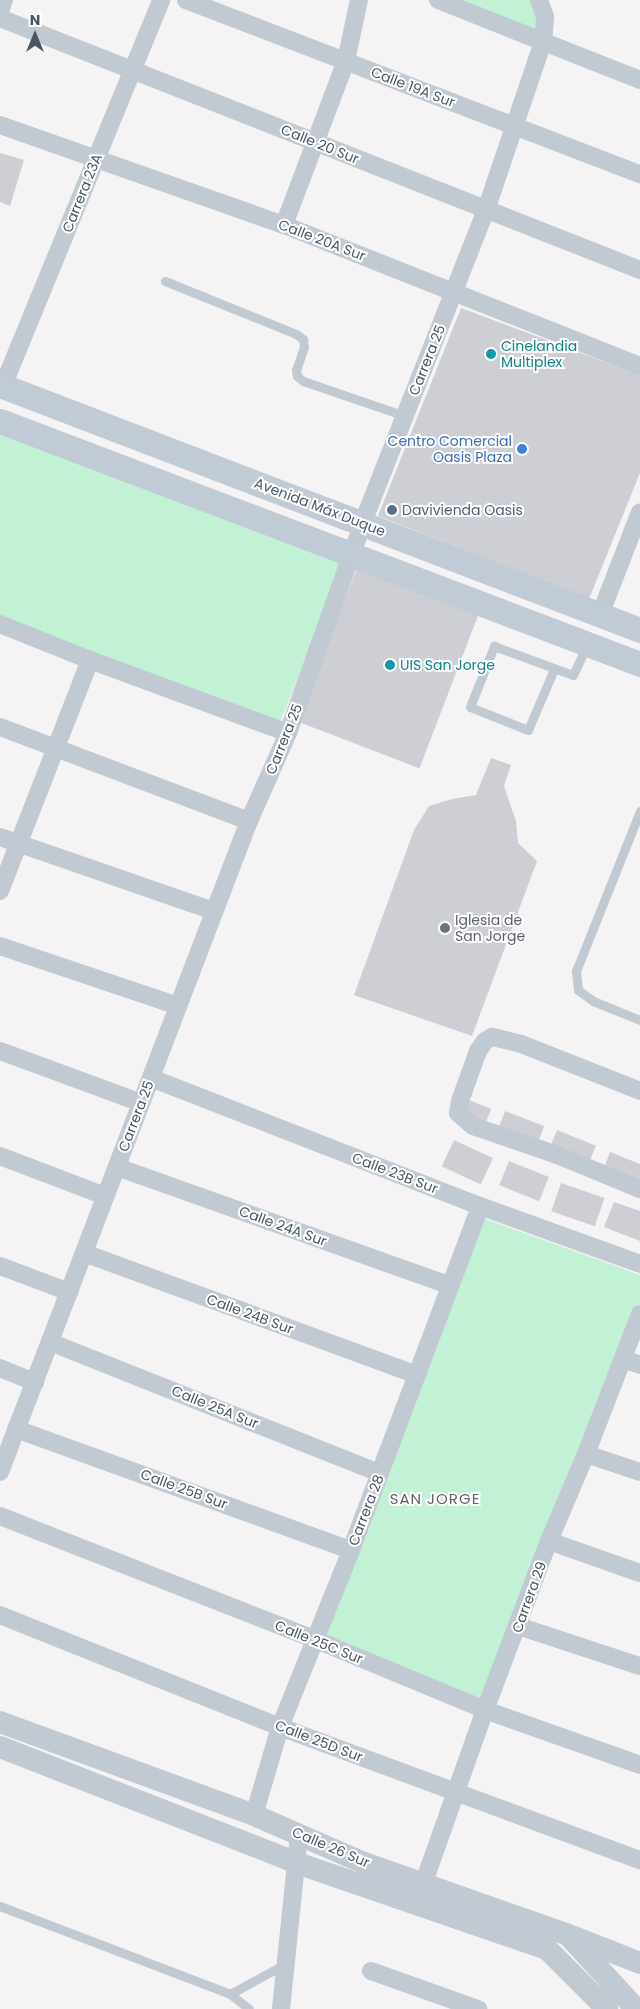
<!DOCTYPE html>
<html>
<head>
<meta charset="utf-8">
<style>
  body { margin:0 }
  #map { position:relative; width:640px; height:2009px; overflow:hidden; background:#f5f3f3; font-family:Poppins,sans-serif }
  div>[style] { position:absolute }
  .green>* { inset:0; background:#c3f1d5 }
  .building>* { inset:0; background:#cdcfd5; transform-origin:0 0 }
  .service>* { height:9px; margin:-4.5px; padding:0 4.5px; transform-origin:4.5px; border-radius:4.5px; background:#c1cad2 }
  .minor>* { height:18px; margin:-9px; padding:0 9px; transform-origin:9px; border-radius:9px; background:#c1cad2 }
  .tertiary>* { height:22px; margin:-11px; padding:0 11px; transform-origin:11px; border-radius:11px; background:#c1cad2 }
  .secondary>* { height:25px; margin:-12.5px; padding:0 12.5px; transform-origin:12.5px; border-radius:12.5px; background:#c1cbd6 }
  .dots>* { width:14px; height:14px; translate:-50% -50%; box-sizing:border-box; border:2px solid #fff; border-radius:50% }
  span { translate:-50% -50%; white-space:nowrap; text-align:center; line-height:1.15; -webkit-text-stroke:4px #fff; paint-order:stroke }
  .street-label { font-size:14px; color:#4a5661 }
  .culture-label { font-size:14px; color:#0d838f }
  .left { translate:0 -50%; text-align:left }
  .shop-label { font-size:14px; color:#366cbe }
  .right { translate:-100% -50%; text-align:right }
  .service-label { font-size:14px; color:#4e5e75 }
  .worship-label { font-size:14px; color:#5b616d }
  .neighbourhood-label { font-size:15px; color:#5f6368; letter-spacing:1px }
  .north { position:absolute; left:10px; top:10px; width:50px; height:50px; -webkit-text-stroke:4px #fff; paint-order:stroke; rotate:0deg; font-size:14px; font-weight:700; line-height:20px; text-align:center; color:#4a5661 }
  .north::after { content:''; display:block; margin:auto; width:18px; height:22px; background:#4a5661; clip-path:polygon(50% 0,100% 100%,50% 72%,0 100%) }
</style>
</head>
<body>
<div id="map">
  <div class="green">
    <i style="clip-path:polygon(447px 0,536px 0,539px 37px)"></i>
    <i style="clip-path:polygon(0 424px,347px 555px,279px 725px,0 618px)"></i>
    <i style="clip-path:polygon(480px 1217px,640px 1275px,640px 1304px,485px 1701px,321px 1632px)"></i>
  </div>
  <div class="building">
    <i style="clip-path:polygon(0 153px,24px 160px,10px 206px,0 202px)"></i>
    <i style="clip-path:polygon(461px 308px,640px 375px,640px 473px,589px 599px,378px 516px)"></i>
    <i style="left:359px;top:563px;width:130px;height:170px;rotate:21deg"></i>
    <i style="clip-path:polygon(491px 758px,511px 765px,504px 786px,516px 821px,518px 843px,537px 861px,472px 1036px,354px 995px,414px 830px,429px 806px,452px 799px,476px 795px)"></i>
    <i style="left:469px;top:1100px;width:24px;height:19px;rotate:22deg"></i>
    <i style="left:505px;top:1111px;width:42px;height:22px;rotate:21deg"></i>
    <i style="left:557px;top:1130px;width:42px;height:22px;rotate:22deg"></i>
    <i style="left:454px;top:1140px;width:43px;height:29px;rotate:25deg"></i>
    <i style="clip-path:polygon(610px 1152px,640px 1164px,640px 1185px,603px 1171px)"></i>
    <i style="left:509px;top:1161px;width:43px;height:26px;rotate:22deg"></i>
    <i style="left:561px;top:1183px;width:46px;height:30px;rotate:19deg"></i>
    <i style="clip-path:polygon(614px 1202px,640px 1211px,640px 1241px,604px 1227px)"></i>
  </div>
  <div class="service">
    <i style="left:165px;top:281px;width:141px;rotate:22deg"></i>
    <i style="left:296px;top:334px;width:9px;rotate:36deg"></i>
    <i style="left:303px;top:339px;width:8px;rotate:83deg"></i>
    <i style="left:304px;top:347px;width:24px;rotate:109deg"></i>
    <i style="left:296px;top:370px;width:6px;rotate:81deg"></i>
    <i style="left:297px;top:376px;width:8px;rotate:40deg"></i>
    <i style="left:303px;top:381px;width:108px;rotate:18.9deg"></i>
    <i style="left:554px;top:669px;width:66px;rotate:113.1deg"></i>
    <i style="left:528px;top:730px;width:62px;rotate:-158.4deg"></i>
    <i style="left:470px;top:707px;width:66px;rotate:-68.5deg"></i>
    <i style="left:494px;top:646px;width:84px;rotate:20.2deg"></i>
    <i style="left:573px;top:675px;width:33px;rotate:-65deg"></i>
    <i style="left:640px;top:811px;width:172px;rotate:111.8deg"></i>
    <i style="left:576px;top:971px;width:19px;rotate:84deg"></i>
    <i style="left:578px;top:990px;width:19px;rotate:36deg"></i>
    <i style="left:593px;top:1001px;width:51px;rotate:22deg"></i>
    <i style="left:0;top:1906px;width:246px;rotate:20.9deg"></i>
    <i style="left:230px;top:1994px;width:63px;rotate:-28.6deg"></i>
    <i style="left:230px;top:1994px;width:24px;rotate:38deg"></i>
  </div>
  <div class="minor">
    <i style="left:186px;top:0;width:486px;rotate:21deg"></i>
    <i style="left:438px;top:0;width:217px;rotate:21.6deg"></i>
    <i style="left:0;top:11px;width:12px;rotate:-70deg"></i>
    <i style="left:0;top:18px;width:688px;rotate:21.49deg"></i>
    <i style="left:0;top:125px;width:301px;rotate:19.4deg"></i>
    <i style="left:284px;top:225px;width:383px;rotate:21.6deg"></i>
    <i style="left:284px;top:225px;width:175px;rotate:-69.3deg"></i>
    <i style="left:346px;top:61px;width:62px;rotate:-78deg"></i>
    <i style="left:3px;top:386px;width:417px;rotate:-67.7deg"></i>
    <i style="left:600px;top:615px;width:110px;rotate:-68.8deg"></i>
    <i style="left:0;top:624px;width:97px;rotate:21.8deg"></i>
    <i style="left:90px;top:660px;width:211px;rotate:20.2deg"></i>
    <i style="left:0;top:727px;width:266px;rotate:20.7deg"></i>
    <i style="left:0;top:837px;width:226px;rotate:19.1deg"></i>
    <i style="left:0;top:891px;width:248px;rotate:-68.7deg"></i>
    <i style="left:0;top:946px;width:188px;rotate:18.6deg"></i>
    <i style="left:0;top:1051px;width:150px;rotate:20.2deg"></i>
    <i style="left:151px;top:1078px;width:353px;rotate:21.3deg"></i>
    <i style="left:480px;top:1206px;width:170px;rotate:19.9deg"></i>
    <i style="left:640px;top:1091px;width:128px;rotate:-158.4deg"></i>
    <i style="left:521px;top:1044px;width:30px;rotate:-166deg"></i>
    <i style="left:492px;top:1037px;width:8px;rotate:150deg"></i>
    <i style="left:485px;top:1041px;width:12px;rotate:125deg"></i>
    <i style="left:478px;top:1051px;width:53px;rotate:109.8deg"></i>
    <i style="left:460px;top:1101px;width:12px;rotate:99deg"></i>
    <i style="left:458px;top:1113px;width:20px;rotate:41deg"></i>
    <i style="left:473px;top:1126px;width:89px;rotate:19deg"></i>
    <i style="left:557px;top:1155px;width:90px;rotate:22.3deg"></i>
    <i style="left:0;top:1156px;width:112px;rotate:20.9deg"></i>
    <i style="left:117px;top:1167px;width:352px;rotate:19.6deg"></i>
    <i style="left:84px;top:1253px;width:355px;rotate:20.1deg"></i>
    <i style="left:0;top:1266px;width:74px;rotate:20.6deg"></i>
    <i style="left:50px;top:1342px;width:355px;rotate:21.7deg"></i>
    <i style="left:623px;top:1359px;width:18px;rotate:19deg"></i>
    <i style="left:0;top:1368px;width:38px;rotate:22deg"></i>
    <i style="left:16px;top:1429px;width:356px;rotate:19.9deg"></i>
    <i style="left:586px;top:1454px;width:57px;rotate:18.4deg"></i>
    <i style="left:0;top:1472px;width:697px;rotate:-69.07deg"></i>
    <i style="left:249px;top:821px;width:96px;rotate:-66.1deg"></i>
    <i style="left:288px;top:733px;width:224px;rotate:-70.4deg"></i>
    <i style="left:363px;top:522px;width:335px;rotate:-68.5deg"></i>
    <i style="left:486px;top:210px;width:177px;rotate:-71.3deg"></i>
    <i style="left:543px;top:42px;width:25px;rotate:-85deg"></i>
    <i style="left:545px;top:17px;width:18px;rotate:-109deg"></i>
    <i style="left:0;top:1516px;width:337px;rotate:21.4deg"></i>
    <i style="left:314px;top:1639px;width:185px;rotate:22.5deg"></i>
    <i style="left:485px;top:1710px;width:164px;rotate:19.5deg"></i>
    <i style="left:549px;top:1541px;width:96px;rotate:19.4deg"></i>
    <i style="left:0;top:1615px;width:302px;rotate:21.8deg"></i>
    <i style="left:280px;top:1727px;width:384px;rotate:20.3deg"></i>
    <i style="left:518px;top:1626px;width:128px;rotate:18.2deg"></i>
    <i style="left:254px;top:1815px;width:92px;rotate:-73.5deg"></i>
    <i style="left:280px;top:1727px;width:191px;rotate:-68.1deg"></i>
    <i style="left:351px;top:1550px;width:367px;rotate:-69.4deg"></i>
    <i style="left:424px;top:1882px;width:182px;rotate:-70.5deg"></i>
    <i style="left:485px;top:1710px;width:181px;rotate:-69.3deg"></i>
    <i style="left:549px;top:1541px;width:95px;rotate:-67deg"></i>
    <i style="left:586px;top:1454px;width:150px;rotate:-68.9deg"></i>
    <i style="left:371px;top:1971px;width:114px;rotate:19.6deg"></i>
    <i style="left:281px;top:2009px;width:176px;rotate:-84.1deg"></i>
  </div>
  <div class="tertiary">
    <i style="left:0;top:1722px;width:270px;rotate:20.1deg"></i>
    <i style="left:254px;top:1815px;width:120px;rotate:23.6deg"></i>
    <i style="left:364px;top:1863px;width:216px;rotate:19.4deg"></i>
    <i style="left:568px;top:1935px;width:100px;rotate:47.4deg"></i>
    <i style="left:0;top:1747px;width:319px;rotate:21.3deg"></i>
    <i style="left:297px;top:1863px;width:264px;rotate:19deg"></i>
    <i style="left:547px;top:1949px;width:85px;rotate:45deg"></i>
    <i style="left:574px;top:1937px;width:71px;rotate:21.5deg"></i>
  </div>
  <div class="secondary">
    <i style="left:0;top:385px;width:685px;rotate:20.95deg"></i>
    <i style="left:0;top:421px;width:685px;rotate:20.79deg"></i>
  </div>
  <div class="dots">
    <i style="left:491px;top:354px;background:#0f9aa8"></i>
    <i style="left:522px;top:449px;background:#3f7fe0"></i>
    <i style="left:392px;top:510px;background:#5c6f8a"></i>
    <i style="left:390px;top:665px;background:#0f9aa8"></i>
    <i style="left:445px;top:928px;background:#6b7280"></i>
  </div>
  <div class="street-label">
    <span style="left:413px;top:87px;rotate:21deg">Calle 19A Sur</span>
    <span style="left:320px;top:144px;rotate:22deg">Calle 20 Sur</span>
    <span style="left:82px;top:193px;rotate:-68deg">Carrera 23A</span>
    <span style="left:322px;top:240px;rotate:21deg">Calle 20A Sur</span>
    <span style="left:427px;top:360px;rotate:-68deg">Carrera 25</span>
    <span style="left:320px;top:507px;rotate:21deg">Avenida Máx Duque</span>
    <span style="left:284px;top:739px;rotate:-68deg">Carrera 25</span>
    <span style="left:136px;top:1116px;rotate:-69deg">Carrera 25</span>
    <span style="left:395px;top:1173px;rotate:21deg">Calle 23B Sur</span>
    <span style="left:283px;top:1226px;rotate:20deg">Calle 24A Sur</span>
    <span style="left:250px;top:1314px;rotate:20deg">Calle 24B Sur</span>
    <span style="left:215px;top:1407px;rotate:22deg">Calle 25A Sur</span>
    <span style="left:184px;top:1489px;rotate:20deg">Calle 25B Sur</span>
    <span style="left:366px;top:1510px;rotate:-69deg">Carrera 28</span>
    <span style="left:529px;top:1597px;rotate:-70deg">Carrera 29</span>
    <span style="left:319px;top:1642px;rotate:22deg">Calle 25C Sur</span>
    <span style="left:319px;top:1741px;rotate:21deg">Calle 25D Sur</span>
    <span style="left:331px;top:1847px;rotate:23deg">Calle 26 Sur</span>
  </div>
  <div class="culture-label">
    <span class="left" style="left:501px;top:354px">Cinelandia<br>Multiplex</span>
    <span class="left" style="left:400px;top:665px">UIS San Jorge</span>
  </div>
  <div class="shop-label">
    <span class="right" style="left:512px;top:449px">Centro Comercial<br>Oasis Plaza</span>
  </div>
  <div class="service-label">
    <span class="left" style="left:402px;top:510px">Davivienda Oasis</span>
  </div>
  <div class="worship-label">
    <span class="left" style="left:455px;top:928px">Iglesia de<br>San Jorge</span>
  </div>
  <div class="neighbourhood-label">
    <span style="left:435px;top:1499px">SAN JORGE</span>
  </div>
  <div class="north">N</div>
</div>
</body>
</html>
